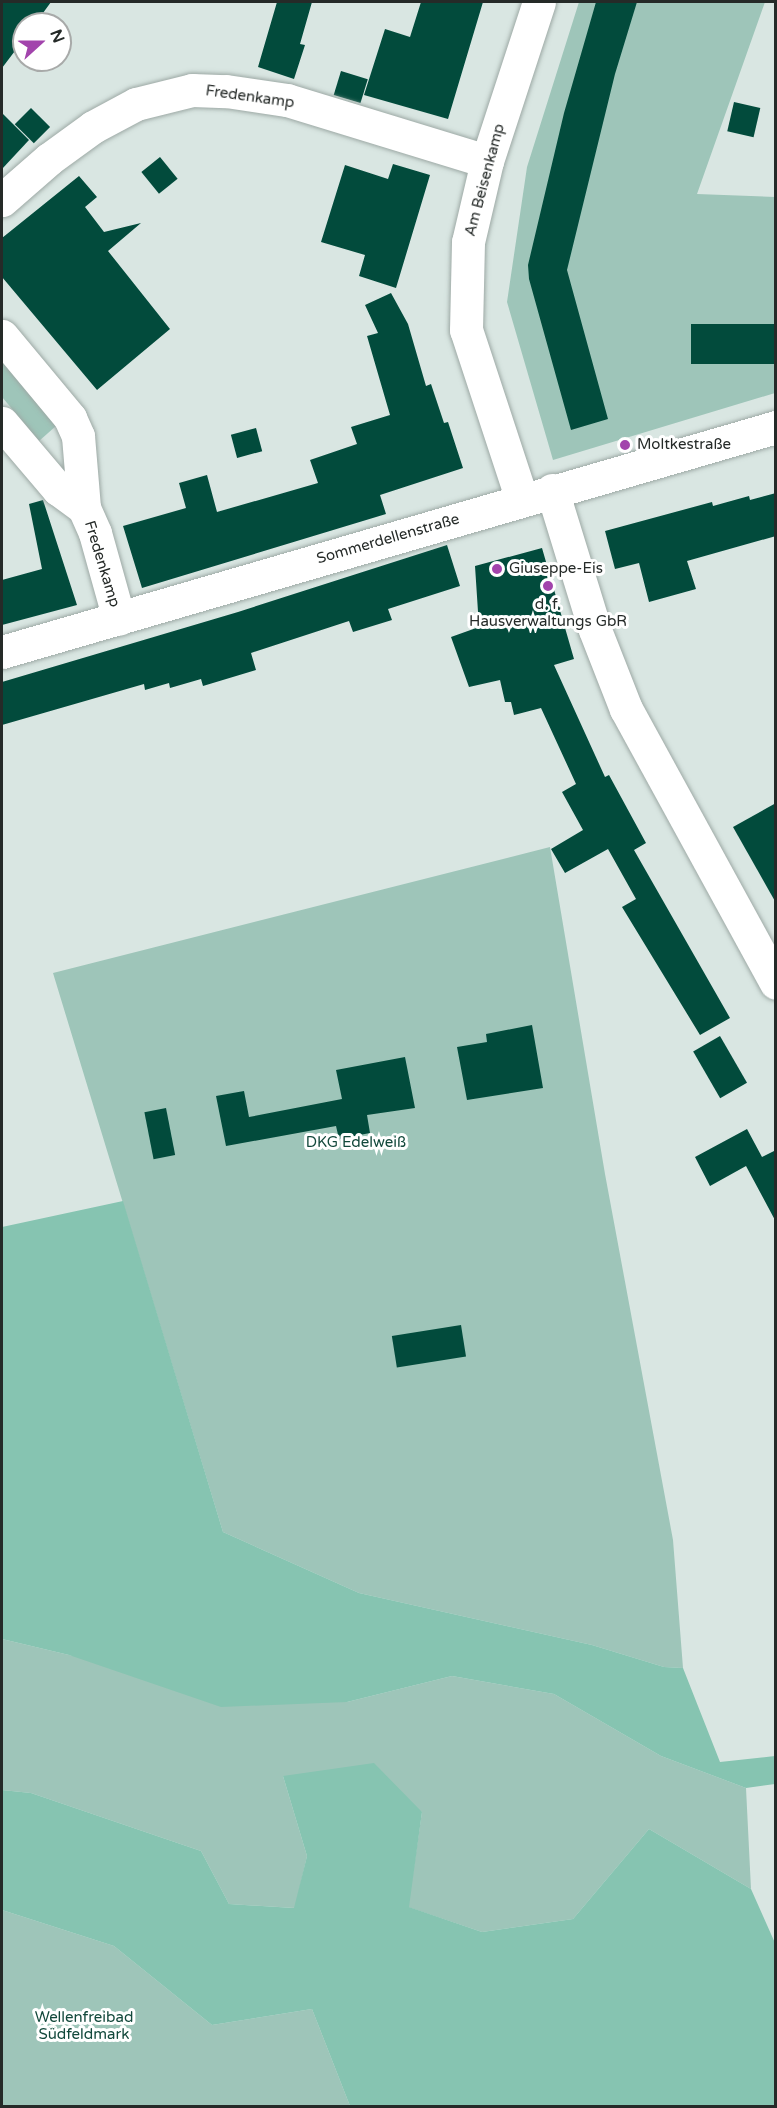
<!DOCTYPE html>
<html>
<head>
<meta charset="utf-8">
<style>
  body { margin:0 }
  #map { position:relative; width:777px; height:2108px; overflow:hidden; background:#d9e6e2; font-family:"Varela Round",sans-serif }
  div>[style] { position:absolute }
  .green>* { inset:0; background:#9ec5b9 }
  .forest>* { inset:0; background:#86c4b1 }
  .building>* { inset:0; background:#024b3c; transform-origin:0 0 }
  .roads { filter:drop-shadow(0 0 2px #9da9a5) drop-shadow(0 0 2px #9da9a5) }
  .street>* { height:33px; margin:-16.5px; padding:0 16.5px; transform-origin:16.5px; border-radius:16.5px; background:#fff }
  .dots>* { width:16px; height:16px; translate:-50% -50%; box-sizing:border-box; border:3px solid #fff; border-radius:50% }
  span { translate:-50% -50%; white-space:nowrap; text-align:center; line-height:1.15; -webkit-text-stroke:6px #fff; paint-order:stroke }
  .street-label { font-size:15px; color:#252a28 }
  .poi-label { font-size:15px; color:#252a28 }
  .left { translate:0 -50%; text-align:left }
  .park-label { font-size:15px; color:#12483b }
  .frame { position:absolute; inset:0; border:3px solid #252a28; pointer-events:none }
  .north { position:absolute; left:12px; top:12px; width:60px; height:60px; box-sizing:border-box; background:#fff; border:2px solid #a8aaa9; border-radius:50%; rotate:69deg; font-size:16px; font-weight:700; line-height:24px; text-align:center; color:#252a28 }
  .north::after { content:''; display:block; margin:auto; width:21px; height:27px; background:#a244ac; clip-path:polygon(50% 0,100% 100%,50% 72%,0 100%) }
</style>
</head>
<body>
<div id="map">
  <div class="green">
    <i style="clip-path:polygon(579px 2px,765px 2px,697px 194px,775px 197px,775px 393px,553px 460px,507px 302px,527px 167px)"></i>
    <i style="clip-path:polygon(2px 362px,56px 426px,39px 441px,2px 397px)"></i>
    <i style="clip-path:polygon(550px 847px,605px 1174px,673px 1540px,683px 1668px,664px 1667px,592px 1645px,359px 1593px,223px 1532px,53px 973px)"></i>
    <i style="clip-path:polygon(2px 1639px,69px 1655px,347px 1702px,452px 1676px,554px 1694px,661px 1756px,746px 1788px,751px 1889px,649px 1829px,573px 1919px,482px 1932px,408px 1907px,422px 1812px,283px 1776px,307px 1856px,295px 1908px,229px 1904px,201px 1851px,31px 1793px,2px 1790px)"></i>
    <i style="clip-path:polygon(2px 1910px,114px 1946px,212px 2025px,312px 2009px,350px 2106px,2px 2106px)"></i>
  </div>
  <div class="forest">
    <i style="clip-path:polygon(123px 1201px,223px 1532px,359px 1593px,592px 1645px,664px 1667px,683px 1668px,720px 1762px,775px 1756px,775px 1784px,746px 1788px,661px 1756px,554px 1694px,452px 1676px,347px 1702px,221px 1707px,69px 1655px,2px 1639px,2px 1227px)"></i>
    <i style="clip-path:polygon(374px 1763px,422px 1812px,409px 1907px,482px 1932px,573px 1919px,649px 1829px,751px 1889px,775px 1943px,775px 2106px,350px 2106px,312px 2009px,212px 2025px,114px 1946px,2px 1910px,2px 1790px,31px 1793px,201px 1851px,229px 1904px,294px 1908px,307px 1856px,283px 1776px)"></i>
  </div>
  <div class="building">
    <i style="clip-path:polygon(2px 2px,51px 2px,35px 24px,24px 24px,24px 39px,2px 68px)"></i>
    <i style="clip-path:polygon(277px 2px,312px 2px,300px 44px,305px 45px,294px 79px,258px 67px)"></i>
    <i style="clip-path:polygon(421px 2px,483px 2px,448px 119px,364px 95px,385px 29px,410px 37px)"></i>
    <i style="clip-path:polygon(596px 2px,637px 2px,615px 74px,567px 270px,608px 419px,571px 430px,529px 279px,528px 265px,564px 113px)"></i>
    <i style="left:341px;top:71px;width:28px;height:25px;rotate:17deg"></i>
    <i style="left:734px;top:102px;width:27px;height:30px;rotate:13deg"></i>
    <i style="left:31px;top:108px;width:27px;height:23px;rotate:45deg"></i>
    <i style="clip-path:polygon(2px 113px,29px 140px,2px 169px)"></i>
    <i style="left:160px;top:157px;width:28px;height:24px;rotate:51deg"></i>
    <i style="clip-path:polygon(393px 164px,430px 175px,396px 288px,359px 276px,365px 255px,321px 242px,345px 165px,388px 179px)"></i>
    <i style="clip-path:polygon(79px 176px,97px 197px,85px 207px,104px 232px,141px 223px,108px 251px,170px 329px,97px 390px,2px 277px,2px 238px)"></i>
    <i style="clip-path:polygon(391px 293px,408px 324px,426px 386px,431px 384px,444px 423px,448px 422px,463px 468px,380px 495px,386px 514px,142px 588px,123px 526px,186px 508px,179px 483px,207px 475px,217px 512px,318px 483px,310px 460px,357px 444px,351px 427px,390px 415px,367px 336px,378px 333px,365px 305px)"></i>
    <i style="left:776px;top:324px;width:40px;height:85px;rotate:90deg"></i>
    <i style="left:256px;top:428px;width:24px;height:26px;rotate:75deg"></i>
    <i style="clip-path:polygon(776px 493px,776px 536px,687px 561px,696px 589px,649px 602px,639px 563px,615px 569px,605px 531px,712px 502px,713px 506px,749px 496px,750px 500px)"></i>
    <i style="clip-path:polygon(43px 500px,77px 605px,2px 625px,2px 580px,42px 569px,29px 504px)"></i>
    <i style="clip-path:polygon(447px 545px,460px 586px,388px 609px,392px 620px,353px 632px,349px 621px,251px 653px,256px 670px,203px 686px,201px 679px,170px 688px,169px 683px,145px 690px,144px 684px,2px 725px,2px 682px,238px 612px)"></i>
    <i style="clip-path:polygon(542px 548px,574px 659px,554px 665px,605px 777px,609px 775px,646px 843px,634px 850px,730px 1018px,700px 1035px,622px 907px,636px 899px,608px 849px,565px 873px,551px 849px,583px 830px,562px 792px,576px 784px,541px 708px,514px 715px,511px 702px,505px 702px,500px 680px,469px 687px,451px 637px,479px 627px,475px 566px)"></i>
    <i style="clip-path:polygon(776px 803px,776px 903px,733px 827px)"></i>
    <i style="clip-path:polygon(532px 1025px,543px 1088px,467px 1100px,457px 1047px,487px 1042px,486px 1034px)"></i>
    <i style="left:720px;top:1036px;width:54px;height:31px;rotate:60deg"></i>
    <i style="clip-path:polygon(405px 1057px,415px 1108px,367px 1115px,370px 1133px,339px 1139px,336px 1126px,226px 1146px,216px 1096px,244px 1091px,249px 1117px,342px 1099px,336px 1070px)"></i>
    <i style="left:166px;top:1108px;width:48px;height:22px;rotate:79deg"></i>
    <i style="clip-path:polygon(747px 1129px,762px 1157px,776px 1150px,776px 1222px,746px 1166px,710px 1186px,695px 1157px)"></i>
    <i style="left:461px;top:1325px;width:32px;height:70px;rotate:81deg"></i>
  </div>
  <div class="roads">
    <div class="street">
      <i style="left:2px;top:200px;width:62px;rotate:-41.1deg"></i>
      <i style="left:49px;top:159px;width:54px;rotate:-36deg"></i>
      <i style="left:93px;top:127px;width:49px;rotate:-28.1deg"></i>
      <i style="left:136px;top:104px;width:58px;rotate:-14deg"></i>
      <i style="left:192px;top:90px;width:34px;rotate:2deg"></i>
      <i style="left:226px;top:91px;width:62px;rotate:8.4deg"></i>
      <i style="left:287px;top:100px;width:209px;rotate:17deg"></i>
      <i style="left:2px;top:336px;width:107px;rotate:50.3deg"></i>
      <i style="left:70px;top:418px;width:20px;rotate:66deg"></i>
      <i style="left:78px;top:436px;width:72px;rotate:85.2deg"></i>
      <i style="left:84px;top:508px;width:27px;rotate:66deg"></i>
      <i style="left:95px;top:533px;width:89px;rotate:74.4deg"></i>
      <i style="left:2px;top:423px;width:87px;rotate:49.7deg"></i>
      <i style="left:58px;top:489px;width:32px;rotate:36deg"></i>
      <i style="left:552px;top:490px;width:146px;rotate:72.9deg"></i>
      <i style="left:595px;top:630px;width:85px;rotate:68.6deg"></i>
      <i style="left:626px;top:709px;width:312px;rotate:61.3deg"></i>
      <i style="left:522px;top:500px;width:179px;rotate:-108.2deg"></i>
      <i style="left:466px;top:330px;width:88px;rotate:-88.7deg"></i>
      <i style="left:468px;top:242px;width:83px;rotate:-76.8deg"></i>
      <i style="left:487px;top:161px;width:167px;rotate:-71.9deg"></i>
      <i style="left:2px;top:652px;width:806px;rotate:-16.21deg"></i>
    </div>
  </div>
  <div class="dots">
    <i style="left:625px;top:445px;background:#a244ac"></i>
    <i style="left:497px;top:569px;background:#a244ac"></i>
    <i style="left:548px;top:586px;background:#a244ac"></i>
  </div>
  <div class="street-label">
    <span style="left:250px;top:97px;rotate:8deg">Fredenkamp</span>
    <span style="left:485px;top:180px;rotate:-75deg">Am Beisenkamp</span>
    <span style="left:388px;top:539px;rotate:-16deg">Sommerdellenstraße</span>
    <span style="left:102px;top:564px;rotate:73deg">Fredenkamp</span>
  </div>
  <div class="poi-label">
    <span class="left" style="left:637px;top:445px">Moltkestraße</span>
    <span class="left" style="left:509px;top:569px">Giuseppe-Eis</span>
    <span style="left:548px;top:613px">d. f.<br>Hausverwaltungs GbR</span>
  </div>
  <div class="park-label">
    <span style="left:356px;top:1143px">DKG Edelweiß</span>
    <span style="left:84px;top:2026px">Wellenfreibad<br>Südfeldmark</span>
  </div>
  <div class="frame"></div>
  <div class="north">N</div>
</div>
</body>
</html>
